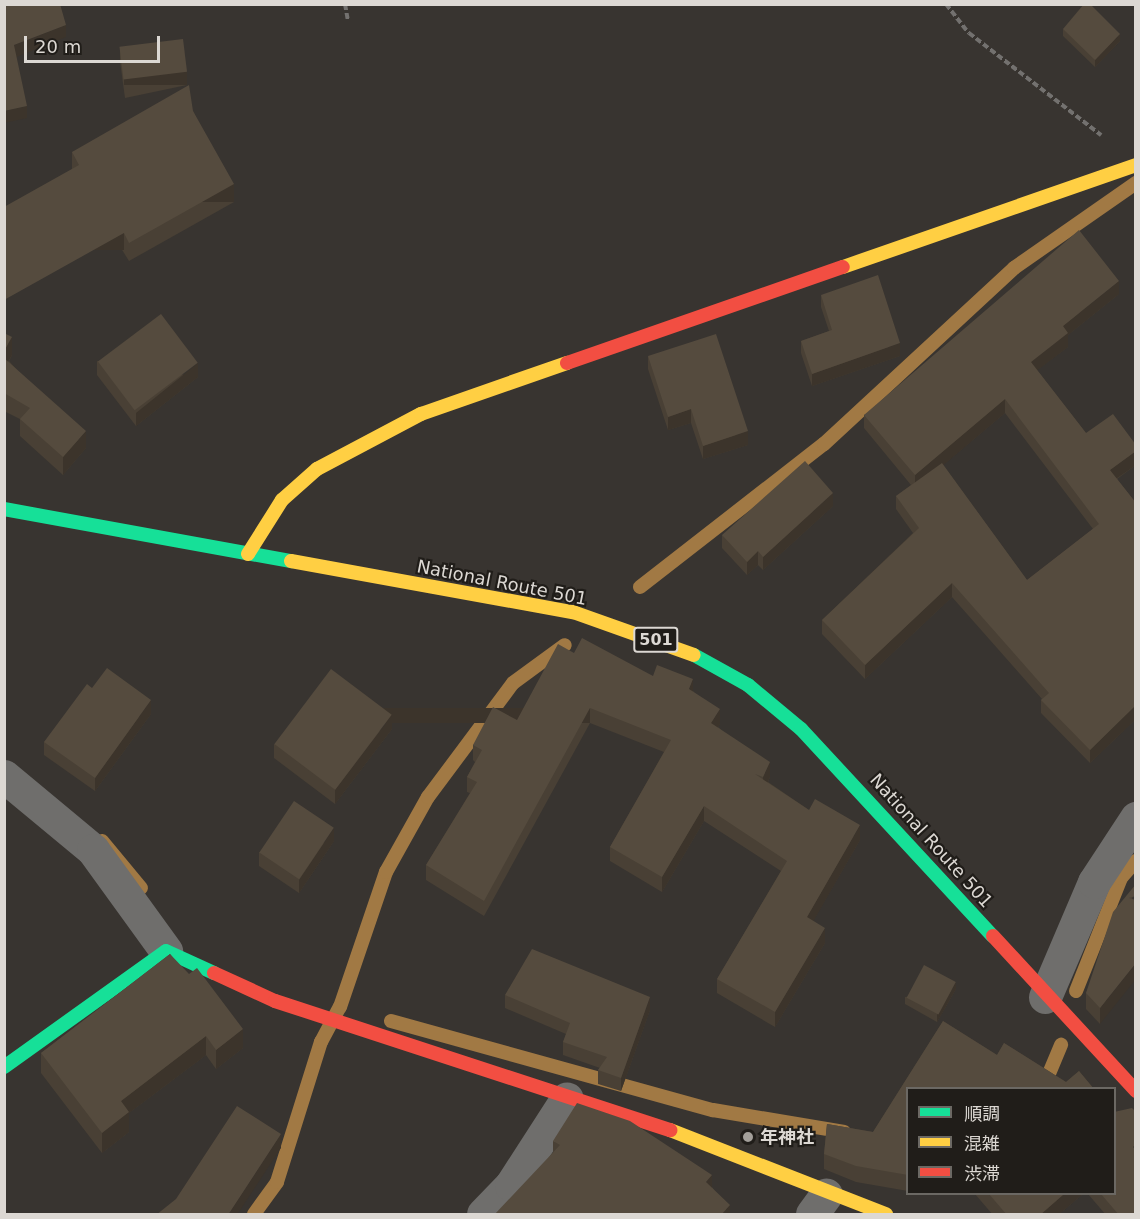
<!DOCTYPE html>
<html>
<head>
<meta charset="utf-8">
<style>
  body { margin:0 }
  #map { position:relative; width:1140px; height:1219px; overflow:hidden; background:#383430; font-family:"DejaVu Sans","Noto Sans JP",sans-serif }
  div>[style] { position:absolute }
  .stream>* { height:14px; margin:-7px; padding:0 7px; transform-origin:7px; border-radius:7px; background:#a17944 }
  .path>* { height:4px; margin-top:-2px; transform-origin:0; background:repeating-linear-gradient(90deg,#73716f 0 6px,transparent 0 9px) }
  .street>* { height:33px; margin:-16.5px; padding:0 16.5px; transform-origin:16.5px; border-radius:16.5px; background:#6f6e6c }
  .fast>* { height:14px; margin:-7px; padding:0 7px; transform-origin:7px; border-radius:7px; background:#16e098 }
  .slow>* { height:14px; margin:-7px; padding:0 7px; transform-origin:7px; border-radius:7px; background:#ffcf43 }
  .jam>* { height:14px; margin:-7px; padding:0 7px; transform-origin:7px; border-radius:7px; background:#f24e42 }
  .wall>* { inset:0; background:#494035 }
  .shaded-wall>* { inset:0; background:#3c342b; transform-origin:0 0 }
  .building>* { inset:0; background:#554b3e; transform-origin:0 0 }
  .dots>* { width:16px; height:16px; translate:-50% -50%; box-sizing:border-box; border:3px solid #201d19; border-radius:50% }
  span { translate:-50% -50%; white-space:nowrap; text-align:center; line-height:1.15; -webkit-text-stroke:4.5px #201d19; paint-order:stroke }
  .shield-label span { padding:2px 4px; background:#201d19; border:2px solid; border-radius:4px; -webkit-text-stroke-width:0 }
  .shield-label { font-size:16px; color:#dcd8d3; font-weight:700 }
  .street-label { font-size:18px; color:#dcd8d3 }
  .poi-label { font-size:18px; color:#dcd8d3; font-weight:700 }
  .left { translate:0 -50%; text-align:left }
  .frame { position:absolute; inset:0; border:6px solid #dcd8d3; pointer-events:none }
  .legend { position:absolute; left:906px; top:1087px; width:210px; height:108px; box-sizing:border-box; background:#201d19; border:2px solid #6b6863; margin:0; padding:8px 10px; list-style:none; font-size:18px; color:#dcd8d3 }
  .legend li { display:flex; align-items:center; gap:12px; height:30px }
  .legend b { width:30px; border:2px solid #6b6863 }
  .scale { position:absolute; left:24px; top:36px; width:136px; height:27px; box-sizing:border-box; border:3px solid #dcd8d3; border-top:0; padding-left:8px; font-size:18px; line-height:21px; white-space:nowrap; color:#dcd8d3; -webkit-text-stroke:4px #201d19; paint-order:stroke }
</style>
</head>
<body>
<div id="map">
  <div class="stream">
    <i style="left:640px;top:587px;width:233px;rotate:-37.9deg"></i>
    <i style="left:824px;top:444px;width:259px;rotate:-42.8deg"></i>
    <i style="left:1014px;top:268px;width:149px;rotate:-34.9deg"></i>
    <i style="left:102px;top:841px;width:61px;rotate:50.3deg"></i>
    <i style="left:1076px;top:991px;width:122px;rotate:-68.3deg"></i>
    <i style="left:1121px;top:878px;width:23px;rotate:-49deg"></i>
    <i style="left:391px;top:1021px;width:334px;rotate:15.5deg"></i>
    <i style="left:713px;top:1110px;width:133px;rotate:9.5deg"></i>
    <i style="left:1043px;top:1088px;width:47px;rotate:-67.3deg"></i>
    <i style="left:254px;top:1214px;width:39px;rotate:-54deg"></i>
    <i style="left:277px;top:1182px;width:147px;rotate:-72.6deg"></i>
    <i style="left:321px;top:1042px;width:40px;rotate:-62deg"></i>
    <i style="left:340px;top:1007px;width:143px;rotate:-71.2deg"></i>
    <i style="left:386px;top:872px;width:86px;rotate:-60.8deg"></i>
    <i style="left:428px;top:797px;width:142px;rotate:-53.3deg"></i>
    <i style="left:513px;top:683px;width:64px;rotate:-36.2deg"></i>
  </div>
  <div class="path">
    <i style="left:345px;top:4px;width:17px;rotate:80deg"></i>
    <i style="left:946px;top:4px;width:37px;rotate:52deg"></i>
    <i style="left:969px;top:33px;width:167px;rotate:37.7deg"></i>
  </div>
  <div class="street">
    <i style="left:4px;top:776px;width:116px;rotate:39.7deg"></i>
    <i style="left:93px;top:850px;width:125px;rotate:54.1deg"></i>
    <i style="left:1045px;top:997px;width:125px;rotate:-66.9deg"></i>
    <i style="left:1094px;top:882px;width:77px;rotate:-56.7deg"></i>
    <i style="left:483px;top:1214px;width:40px;rotate:-46deg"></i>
    <i style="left:511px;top:1185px;width:103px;rotate:-57.2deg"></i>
    <i style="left:812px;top:1214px;width:24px;rotate:-54deg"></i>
  </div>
  <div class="fast">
    <i style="left:4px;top:509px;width:292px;rotate:10.3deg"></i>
    <i style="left:694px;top:655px;width:62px;rotate:29.1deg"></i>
    <i style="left:748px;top:685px;width:69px;rotate:39.7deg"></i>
    <i style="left:801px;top:729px;width:282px;rotate:47.2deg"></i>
    <i style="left:4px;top:1067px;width:199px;rotate:-35.6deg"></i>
    <i style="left:166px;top:951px;width:53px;rotate:24.6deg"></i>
  </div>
  <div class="slow">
    <i style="left:843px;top:267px;width:310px;rotate:-19.2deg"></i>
    <i style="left:248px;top:554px;width:64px;rotate:-57.8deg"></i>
    <i style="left:282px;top:500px;width:47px;rotate:-41.5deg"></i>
    <i style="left:317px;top:469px;width:118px;rotate:-27.9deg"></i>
    <i style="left:421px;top:414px;width:155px;rotate:-19.3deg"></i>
    <i style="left:291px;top:561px;width:287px;rotate:10.3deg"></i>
    <i style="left:573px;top:612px;width:128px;rotate:19.6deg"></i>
    <i style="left:670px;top:1130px;width:232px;rotate:21.3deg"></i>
  </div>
  <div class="jam">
    <i style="left:567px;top:363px;width:292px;rotate:-19.2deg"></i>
    <i style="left:993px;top:936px;width:211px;rotate:47.3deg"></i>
    <i style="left:214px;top:973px;width:67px;rotate:24.7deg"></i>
    <i style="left:275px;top:1001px;width:416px;rotate:18.1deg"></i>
  </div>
  <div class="wall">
    <i style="clip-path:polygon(1063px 29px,1120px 41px,1095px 67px,1063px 36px)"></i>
    <i style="clip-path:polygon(120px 48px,187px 85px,125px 98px,120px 61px)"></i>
    <i style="clip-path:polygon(193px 111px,234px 202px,129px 261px,72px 169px,72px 152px)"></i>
    <i style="clip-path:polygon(evenodd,1119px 294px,1068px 335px,1068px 347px,1037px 370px,1086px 433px,1136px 445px,1136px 465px,1117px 479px,1136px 503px,1136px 719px,1090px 763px,1041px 713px,1041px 700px,1042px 699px,952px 597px,865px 679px,822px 634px,822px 620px,913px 533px,896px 509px,896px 496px,911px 485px,864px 428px,864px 415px,1119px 294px,1005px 413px,1093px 529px,1027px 580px,943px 465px,1005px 413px)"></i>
    <i style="clip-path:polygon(821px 295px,900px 356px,812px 386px,801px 353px,801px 341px,829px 331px,821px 307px)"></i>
    <i style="clip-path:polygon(4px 333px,12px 355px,9px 361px,86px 448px,63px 475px,20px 436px,20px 419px,4px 411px)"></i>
    <i style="clip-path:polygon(648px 356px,748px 445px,703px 459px,691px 423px,668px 430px,648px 369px)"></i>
    <i style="clip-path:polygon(97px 361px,198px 377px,136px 426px,97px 375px)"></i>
    <i style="clip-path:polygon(833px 506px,763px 570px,758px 565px,747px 575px,722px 548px,722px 535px)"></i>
    <i style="clip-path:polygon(574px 653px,653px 676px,693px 691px,720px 724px,718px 727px,770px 777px,768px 782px,809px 810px,860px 840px,813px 921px,825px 943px,775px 1027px,717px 993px,717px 979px,781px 871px,704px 821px,662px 892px,610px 861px,610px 847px,664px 752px,590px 723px,484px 916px,426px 880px,426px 865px,470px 793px,467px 792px,467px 777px,475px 762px,473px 760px,473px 745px,517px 720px)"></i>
    <i style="clip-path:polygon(151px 714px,95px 791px,44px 755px,44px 742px)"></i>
    <i style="clip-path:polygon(392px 729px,335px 804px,274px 758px,274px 744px)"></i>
    <i style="clip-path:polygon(334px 841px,299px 893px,259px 866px,259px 852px)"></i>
    <i style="clip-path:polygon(1136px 884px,1100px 1024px,1086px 1009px,1086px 993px)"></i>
    <i style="clip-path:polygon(170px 954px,243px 1048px,216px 1069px,206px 1055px,129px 1113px,129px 1132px,102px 1153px,41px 1073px,41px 1053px)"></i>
    <i style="clip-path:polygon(956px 989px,937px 1022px,905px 1004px,905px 997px)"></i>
    <i style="clip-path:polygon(505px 995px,650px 1010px,621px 1091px,598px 1084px,598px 1070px,600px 1068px,563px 1055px,563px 1042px,566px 1034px,505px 1008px)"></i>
    <i style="clip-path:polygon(943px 1021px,997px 1055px,1004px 1043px,1066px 1082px,1079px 1071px,1094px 1089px,908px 1089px,908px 1191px,856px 1182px,824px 1169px,824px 1154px,827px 1124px,873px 1132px)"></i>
    <i style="clip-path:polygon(553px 1141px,712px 1187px,730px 1215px,553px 1152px)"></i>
    <i style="clip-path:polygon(975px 1194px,1083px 1194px,1058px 1215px,993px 1215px)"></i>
    <i style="clip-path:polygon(1088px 1194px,1114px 1194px,1136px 1215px,1106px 1215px)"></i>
  </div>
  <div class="shaded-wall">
    <i style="clip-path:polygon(66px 25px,66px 37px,14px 58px,14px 45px)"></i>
    <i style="clip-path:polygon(1120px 34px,1120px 41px,1095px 67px,1095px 60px)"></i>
    <i style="left:187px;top:72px;width:13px;height:63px;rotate:90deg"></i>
    <i style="clip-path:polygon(27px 106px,27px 118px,4px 123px,4px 111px)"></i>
    <i style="left:234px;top:184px;width:18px;height:120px;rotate:90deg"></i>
    <i style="left:124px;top:233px;width:17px;height:137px;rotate:90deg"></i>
    <i style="clip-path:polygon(1119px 281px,1119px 294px,1068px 335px,1068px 347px,1031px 375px,1031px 362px,1063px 326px)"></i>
    <i style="clip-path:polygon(12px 337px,12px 355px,4px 369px,4px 351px)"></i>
    <i style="clip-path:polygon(900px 343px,900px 356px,812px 386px,812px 374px)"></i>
    <i style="clip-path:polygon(198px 363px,198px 377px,136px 426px,136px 413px)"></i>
    <i style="clip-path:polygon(1005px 399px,1005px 413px,915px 489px,915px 475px)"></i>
    <i style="clip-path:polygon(691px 409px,691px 423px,668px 430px,668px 417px)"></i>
    <i style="clip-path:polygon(86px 431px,86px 448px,63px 475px,63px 457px)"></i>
    <i style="clip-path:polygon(748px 431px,748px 445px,703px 459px,703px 446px)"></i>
    <i style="clip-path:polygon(1136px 451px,1136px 465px,1110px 483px,1110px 470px)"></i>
    <i style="clip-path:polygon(833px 493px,833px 506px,763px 570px,763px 557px)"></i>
    <i style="clip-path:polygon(758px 551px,758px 565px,747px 575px,747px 562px)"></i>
    <i style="clip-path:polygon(952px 583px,952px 597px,865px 679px,865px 665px)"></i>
    <i style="clip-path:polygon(693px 679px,693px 694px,689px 689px)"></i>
    <i style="clip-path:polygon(151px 700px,151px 714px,95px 791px,95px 778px)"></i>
    <i style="clip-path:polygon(1136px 705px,1136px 719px,1090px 763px,1090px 750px)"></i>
    <i style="left:590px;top:708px;width:15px;height:220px;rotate:90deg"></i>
    <i style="clip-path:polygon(720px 709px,720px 724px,711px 738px,711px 723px)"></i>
    <i style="clip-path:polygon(392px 715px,392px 729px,335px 804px,335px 790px)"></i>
    <i style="clip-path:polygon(770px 762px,770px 777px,763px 792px,763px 777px)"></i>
    <i style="clip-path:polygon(704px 806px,704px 821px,662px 892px,662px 877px)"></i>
    <i style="clip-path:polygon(860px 825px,860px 840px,807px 932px,807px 917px)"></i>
    <i style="clip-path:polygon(334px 828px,334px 841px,299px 893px,299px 880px)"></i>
    <i style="clip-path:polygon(825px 928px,825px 943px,775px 1027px,775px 1012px)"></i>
    <i style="clip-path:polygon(1136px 963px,1136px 979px,1100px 1024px,1100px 1008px)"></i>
    <i style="clip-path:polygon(956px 982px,956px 989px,937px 1022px,937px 1015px)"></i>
    <i style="clip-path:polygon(650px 997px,650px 1010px,621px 1091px,621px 1078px)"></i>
    <i style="clip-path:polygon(243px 1029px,243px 1048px,216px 1069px,216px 1050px)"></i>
    <i style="clip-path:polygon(206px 1036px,206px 1055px,129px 1113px,129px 1132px,102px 1153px,102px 1133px,121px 1101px)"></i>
    <i style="clip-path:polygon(281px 1134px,281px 1148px,237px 1215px,228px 1215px)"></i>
    <i style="clip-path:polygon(712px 1175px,712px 1189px,706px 1182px)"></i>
    <i style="clip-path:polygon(1064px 1194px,1083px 1194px,1058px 1215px,1040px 1215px)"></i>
    <i style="clip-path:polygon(730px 1205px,730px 1215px,721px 1215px)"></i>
  </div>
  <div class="building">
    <i style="clip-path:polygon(4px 4px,60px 4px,66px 25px,14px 45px,27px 106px,4px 111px)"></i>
    <i style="clip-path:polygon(1084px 4px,1090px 4px,1120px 34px,1095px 60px,1063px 29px)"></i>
    <i style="left:183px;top:39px;width:33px;height:64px;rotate:83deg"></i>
    <i style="clip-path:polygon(189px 85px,193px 111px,234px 184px,129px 243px,124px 233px,4px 300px,4px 207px,79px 165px,72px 152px)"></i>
    <i style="clip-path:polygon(1079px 230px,1119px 281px,1063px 326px,1068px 333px,1031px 362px,1086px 433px,1113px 414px,1136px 445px,1136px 451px,1110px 470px,1136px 503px,1136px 705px,1090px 750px,1041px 700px,1049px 693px,952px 583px,865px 665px,822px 620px,919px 528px,896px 496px,942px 463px,1027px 580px,1099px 524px,1005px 399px,915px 475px,864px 415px)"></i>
    <i style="clip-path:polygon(878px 275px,900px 343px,812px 374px,801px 341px,832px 330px,821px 295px)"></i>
    <i style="left:161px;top:314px;width:61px;height:79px;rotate:53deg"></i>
    <i style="clip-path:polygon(4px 333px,12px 337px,4px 351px)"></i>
    <i style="clip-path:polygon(716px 334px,748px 431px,703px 446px,691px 409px,668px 417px,648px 356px)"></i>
    <i style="clip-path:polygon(4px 358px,86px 431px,63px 457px,20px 419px,30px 408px,4px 393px)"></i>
    <i style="clip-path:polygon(805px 461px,833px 493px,763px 557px,758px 551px,747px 562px,722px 535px)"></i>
    <i style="clip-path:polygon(582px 638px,653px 676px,657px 665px,693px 679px,689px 689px,720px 709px,711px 723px,770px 762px,763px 777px,755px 774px,809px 810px,815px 799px,860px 825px,807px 917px,825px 928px,775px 1012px,717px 979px,787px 861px,704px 806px,662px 877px,610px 847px,671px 740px,590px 708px,484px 901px,426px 865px,477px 782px,467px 777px,482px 750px,473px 745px,493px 707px,517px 720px,558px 644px,574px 653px)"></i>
    <i style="clip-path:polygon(107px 668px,151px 700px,95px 778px,44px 742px,87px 684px,92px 688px)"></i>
    <i style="left:331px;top:669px;width:76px;height:94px;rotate:37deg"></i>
    <i style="left:294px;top:801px;width:48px;height:62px;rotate:34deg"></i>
    <i style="clip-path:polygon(1136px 884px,1136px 896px,1129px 898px,1136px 900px,1136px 963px,1100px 1008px,1086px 993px,1113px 912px)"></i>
    <i style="clip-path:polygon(532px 949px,650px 997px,621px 1078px,598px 1070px,607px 1057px,563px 1042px,570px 1023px,505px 995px)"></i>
    <i style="clip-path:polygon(170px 954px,189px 974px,197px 968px,243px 1029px,216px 1050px,206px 1036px,121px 1101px,129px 1112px,102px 1133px,41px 1053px)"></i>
    <i style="left:924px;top:965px;width:36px;height:37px;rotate:28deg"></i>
    <i style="clip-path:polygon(943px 1021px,997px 1055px,1004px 1043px,1066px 1082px,1079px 1071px,1094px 1089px,908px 1089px,908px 1175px,856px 1166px,824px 1154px,827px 1124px,873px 1132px)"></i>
    <i style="clip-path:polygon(577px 1103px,630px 1121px,712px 1175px,706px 1182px,730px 1205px,721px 1215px,494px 1215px,560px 1145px,553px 1141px)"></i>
    <i style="clip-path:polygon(237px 1106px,281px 1134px,228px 1215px,156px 1215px,176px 1199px)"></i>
    <i style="clip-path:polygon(1132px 1108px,1136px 1112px,1136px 1144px,1133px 1147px,1136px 1150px,1136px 1215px,1119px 1215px,1101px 1194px,1114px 1194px,1114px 1112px)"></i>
    <i style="clip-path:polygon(989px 1194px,1064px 1194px,1040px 1215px,1007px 1215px)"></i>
  </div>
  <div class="dots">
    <i style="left:748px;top:1137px;background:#a39f9a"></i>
  </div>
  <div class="shield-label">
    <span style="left:656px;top:640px">501</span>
  </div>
  <div class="street-label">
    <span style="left:502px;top:583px;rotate:11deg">National Route 501</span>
    <span style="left:931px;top:841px;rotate:48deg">National Route 501</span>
  </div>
  <div class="poi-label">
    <span class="left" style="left:760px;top:1137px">年神社</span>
  </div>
  <div class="frame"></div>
  <ul class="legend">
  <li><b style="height:8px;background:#16e098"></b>順調</li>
  <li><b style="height:8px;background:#ffcf43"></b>混雑</li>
  <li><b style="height:8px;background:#f24e42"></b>渋滞</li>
  </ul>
  <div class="scale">20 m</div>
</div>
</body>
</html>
